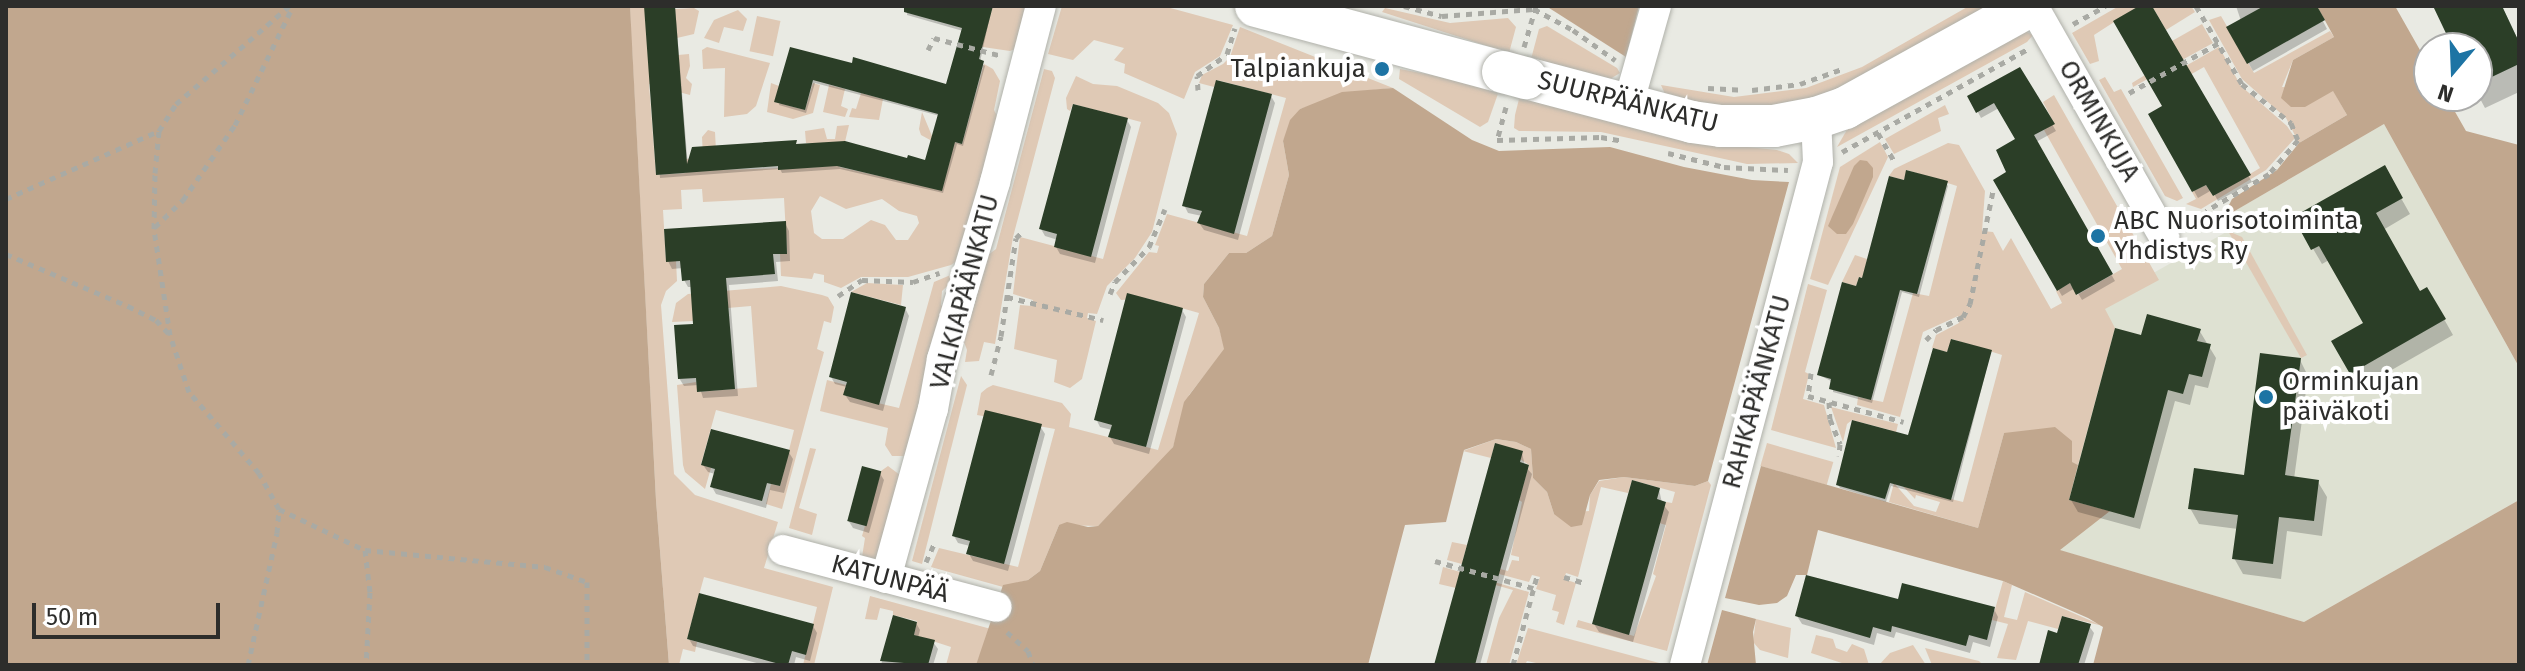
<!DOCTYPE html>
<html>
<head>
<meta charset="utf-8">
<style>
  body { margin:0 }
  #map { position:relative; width:2525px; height:671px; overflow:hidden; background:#e9eae3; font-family:"Fira Sans",sans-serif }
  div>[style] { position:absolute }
  .built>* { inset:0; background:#dee1d2 }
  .green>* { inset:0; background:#dfc9b5; transform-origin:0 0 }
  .forest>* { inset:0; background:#c1a78e }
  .shadow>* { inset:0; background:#0003 }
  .building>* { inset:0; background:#2b3e27; transform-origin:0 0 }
  .path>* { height:5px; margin-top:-2.5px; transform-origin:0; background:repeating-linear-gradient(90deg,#a9aaa4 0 6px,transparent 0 12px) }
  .roads { filter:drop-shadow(0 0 2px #b0b1aa) drop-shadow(0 0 2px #b0b1aa) }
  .street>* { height:30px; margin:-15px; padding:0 15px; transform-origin:15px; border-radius:15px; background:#fff }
  .secondary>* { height:42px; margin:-21px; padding:0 21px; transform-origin:21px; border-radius:21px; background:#fff }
  .bridges { filter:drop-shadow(0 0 2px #b0b1aa) drop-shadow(0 0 2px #b0b1aa) }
  .secondary-bridge>* { height:42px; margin:-21px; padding:0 21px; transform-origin:21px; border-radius:21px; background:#fff }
  .dots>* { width:22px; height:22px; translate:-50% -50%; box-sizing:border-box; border:4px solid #fff; border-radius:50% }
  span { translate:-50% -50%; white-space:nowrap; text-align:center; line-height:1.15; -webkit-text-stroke:8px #fff; paint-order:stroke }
  .poi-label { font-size:26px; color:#2d2d2b }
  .right { translate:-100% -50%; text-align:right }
  .left { translate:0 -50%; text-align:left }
  .street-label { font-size:26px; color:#2d2d2b }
  .frame { position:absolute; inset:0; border:8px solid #2d2d2b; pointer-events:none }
  .north { position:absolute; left:2413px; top:32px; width:80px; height:80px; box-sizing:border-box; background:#fff; border:2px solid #ababaa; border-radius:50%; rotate:199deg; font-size:22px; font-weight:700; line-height:32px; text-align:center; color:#2d2d2b }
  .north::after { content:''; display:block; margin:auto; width:28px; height:36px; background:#1d74a4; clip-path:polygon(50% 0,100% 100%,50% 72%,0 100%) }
  .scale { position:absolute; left:32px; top:603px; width:188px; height:36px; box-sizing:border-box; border:4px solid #2d2d2b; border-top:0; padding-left:10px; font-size:24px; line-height:28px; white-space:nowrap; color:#2d2d2b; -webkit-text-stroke:6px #fff; paint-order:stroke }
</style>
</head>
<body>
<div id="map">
  <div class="built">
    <i style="clip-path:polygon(2384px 124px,2519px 367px,2519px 500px,2304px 622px,2059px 550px,2109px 511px,2069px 500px,2027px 344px,2228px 231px,2218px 215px,2233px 212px)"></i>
  </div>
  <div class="green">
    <i style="clip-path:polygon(evenodd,541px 6px,612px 6px,631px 44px,630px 6px,644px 6px,678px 55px,689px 54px,690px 66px,686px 78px,692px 84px,690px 95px,649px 84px,656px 175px,686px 173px,686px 159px,703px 157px,702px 137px,708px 130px,715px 132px,717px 170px,820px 167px,819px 143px,806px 143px,805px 131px,824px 128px,827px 139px,835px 139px,837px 126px,849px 125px,839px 167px,942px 190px,932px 141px,921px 135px,919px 129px,922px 112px,932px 136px,962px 144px,984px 64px,993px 69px,1000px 81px,994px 110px,999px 120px,957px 261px,951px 265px,908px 277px,861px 277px,841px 288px,824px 282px,824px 275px,814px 273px,812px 279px,781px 276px,780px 254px,787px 253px,784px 198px,703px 202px,702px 189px,681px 190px,682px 209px,663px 210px,666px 261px,676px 261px,677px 281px,666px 291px,661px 305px,674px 474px,695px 495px,778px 522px,764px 568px,833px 587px,814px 665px,803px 665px,817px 607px,704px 577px,687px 639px,697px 642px,695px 652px,683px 649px,679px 665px,669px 665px,656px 500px,632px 48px,541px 6px,820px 196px,846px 209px,882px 199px,899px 211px,917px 216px,919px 223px,908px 240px,896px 240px,885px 225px,871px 220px,843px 239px,822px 239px,814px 233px,811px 211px,820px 196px)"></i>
    <i style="clip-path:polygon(993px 6px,1034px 6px,1023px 46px,1010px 51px,976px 46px,985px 34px)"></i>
    <i style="clip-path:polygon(1062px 6px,1163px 6px,1233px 25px,1220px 56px,1195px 72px,1184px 99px,1124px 73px,1125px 64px,1114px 60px,1124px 48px,1094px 40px,1073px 60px,1048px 54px)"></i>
    <i style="clip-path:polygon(1969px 6px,1996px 6px,1843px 93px,1734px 112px,1665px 94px,1661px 85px,1734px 97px,1806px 88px,1862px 67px)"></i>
    <i style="clip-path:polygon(2119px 6px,2139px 6px,2094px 35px,2099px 61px,2090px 64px,2072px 33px)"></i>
    <i style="clip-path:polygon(2152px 6px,2191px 6px,2195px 12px,2166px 30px)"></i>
    <i style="clip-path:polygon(694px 8px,699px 11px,694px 34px,677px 38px,675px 9px)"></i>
    <i style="clip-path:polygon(1385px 8px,1450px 23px,1508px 18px,1516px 27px,1509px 53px,1382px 12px)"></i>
    <i style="clip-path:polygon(738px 10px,747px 19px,743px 31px,724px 27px,719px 43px,704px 38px,714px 20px)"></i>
    <i style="left:757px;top:16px;width:24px;height:36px;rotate:12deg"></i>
    <i style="clip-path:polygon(2221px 16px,2254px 73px,2330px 31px,2334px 37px,2293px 60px,2282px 87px,2333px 90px,2347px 115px,2299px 143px,2286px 118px,2242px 79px,2209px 20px)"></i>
    <i style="clip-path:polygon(2202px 24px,2213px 43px,2133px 87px,2132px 83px,2145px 75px,2172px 41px)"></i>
    <i style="clip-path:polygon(1547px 26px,1617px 68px,1620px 73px,1610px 79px,1531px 59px,1539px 29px)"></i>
    <i style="clip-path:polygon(1240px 27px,1393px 88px,1354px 92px,1300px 109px,1283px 141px,1289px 175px,1272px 236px,1246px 253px,1229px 253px,1204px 284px,1203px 297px,1219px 328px,1225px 349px,1189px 395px,1173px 447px,1163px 461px,1098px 526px,1059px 525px,1040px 571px,1028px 580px,1003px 587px,931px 567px,939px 548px,1018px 567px,1055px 429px,977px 415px,981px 393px,987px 388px,993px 385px,1062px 403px,1071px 414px,1069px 427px,1158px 450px,1199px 313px,1146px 298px,1121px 300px,1116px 293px,1149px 252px,1157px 253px,1159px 246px,1155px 245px,1167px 214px,1247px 236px,1286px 98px,1217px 80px,1214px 87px,1199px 83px,1202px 75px,1223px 64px,1230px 57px)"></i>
    <i style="clip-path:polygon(2025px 31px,2033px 35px,2027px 42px,1837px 147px,1848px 128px)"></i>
    <i style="clip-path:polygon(707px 47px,770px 63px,756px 106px,747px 114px,724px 117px,725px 68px,703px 69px,702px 50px)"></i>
    <i style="clip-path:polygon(2219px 47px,2241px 86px,2287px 126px,2295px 138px,2266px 170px,2201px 209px,2186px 204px,2196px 199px,2192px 192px,2206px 185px,2213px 196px,2260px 168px,2204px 67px,2172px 85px,2168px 76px)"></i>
    <i style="clip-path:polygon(1044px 69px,1052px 71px,1055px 78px,1013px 237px,995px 344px,984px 342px,979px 361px,965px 362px,967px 350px,964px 342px,988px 255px,996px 249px)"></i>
    <i style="clip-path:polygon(1400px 69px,1500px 88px,1488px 122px,1480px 127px,1399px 79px)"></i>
    <i style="clip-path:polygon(1076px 76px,1093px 84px,1117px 86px,1158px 103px,1169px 113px,1177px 134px,1152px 232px,1135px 258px,1107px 286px,1097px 314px,1088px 313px,1087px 318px,1096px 321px,1082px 379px,1070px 388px,1054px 382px,1057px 360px,1014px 349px,1020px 305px,1032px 306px,1033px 300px,1013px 294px,1020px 237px,1103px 259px,1141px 122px,1073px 104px,1070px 111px,1067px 109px,1066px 98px)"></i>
    <i style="clip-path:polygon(2105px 77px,2114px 92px,2121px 89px,2183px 198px,2177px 201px,2165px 196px,2099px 80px)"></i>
    <i style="clip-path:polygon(771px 83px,779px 86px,775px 102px,805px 110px,813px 83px,820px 85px,813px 113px,793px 119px,767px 112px)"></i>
    <i style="clip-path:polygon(829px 85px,845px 89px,841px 106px,848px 109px,845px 117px,823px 112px)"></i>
    <i style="clip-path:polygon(861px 93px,883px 99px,879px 120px,849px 117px,852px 108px,856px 109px)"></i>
    <i style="clip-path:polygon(1520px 95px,1718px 144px,1777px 150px,1789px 154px,1798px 163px,1747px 164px,1601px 132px,1519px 131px,1514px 128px,1515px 115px)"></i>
    <i style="clip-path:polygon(2054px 95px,2159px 280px,2105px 309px,2115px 328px,2078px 465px,2004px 433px,1978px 528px,1889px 502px,1894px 483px,1914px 506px,1936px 512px,1940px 502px,1916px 495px,1915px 499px,1896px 479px,1911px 489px,1963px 502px,2002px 355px,1952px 339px,1947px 352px,1932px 348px,1936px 335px,1959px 323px,1958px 316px,1923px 332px,1900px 417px,1857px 405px,1858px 397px,1883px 402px,1913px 293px,1929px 296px,1957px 186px,1907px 170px,1904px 180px,1889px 176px,1894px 169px,1948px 143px,1959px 145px,1985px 191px,1982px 231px,1993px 232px,2003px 251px,2011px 238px,2051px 309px,2062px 303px,2056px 291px,2070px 283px,2077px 295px,2122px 269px,2044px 130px,2054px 123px,2043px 102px)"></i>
    <i style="clip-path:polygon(1945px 105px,1949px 114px,1938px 118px,1941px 131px,1894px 154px,1885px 139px)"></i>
    <i style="clip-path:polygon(1880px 142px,1888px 157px,1828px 285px,1810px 279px,1840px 167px)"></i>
    <i style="clip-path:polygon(2228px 231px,2242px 237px,2307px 355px,2301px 358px)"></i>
    <i style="clip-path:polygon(1855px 255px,1867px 259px,1865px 269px,1877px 282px,1859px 277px,1856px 286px,1842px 282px)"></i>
    <i style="clip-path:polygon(953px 274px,955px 279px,942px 291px,941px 305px,945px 308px,908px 456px,892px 456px,885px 445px,888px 428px,820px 411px,827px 380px,846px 385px,844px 395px,899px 408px,934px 282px)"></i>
    <i style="clip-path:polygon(867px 283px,903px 285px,901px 305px,851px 292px)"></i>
    <i style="clip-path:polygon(1808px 284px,1827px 290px,1805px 372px,1809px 374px,1803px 399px,1824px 405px,1836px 448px,1771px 430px)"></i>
    <i style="clip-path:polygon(781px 286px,822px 295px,828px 297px,834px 307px,831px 323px,824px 321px,817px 349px,824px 352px,782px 509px,766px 504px,771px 484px,780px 486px,794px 430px,716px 410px,701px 464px,711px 468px,705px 489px,685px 472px,683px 465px,677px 385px,696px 382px,698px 392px,757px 387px,751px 306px,693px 311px,693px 321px,672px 322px,676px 303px,688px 294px)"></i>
    <i style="clip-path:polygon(961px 376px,967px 385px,922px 564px,912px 561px)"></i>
    <i style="clip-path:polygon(1831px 407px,1898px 424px,1892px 450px,1885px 451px,1890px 430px,1852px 420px,1847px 424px,1843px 442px)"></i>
    <i style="clip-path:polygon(1496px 439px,1516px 442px,1531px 449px,1533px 478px,1547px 492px,1554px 514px,1589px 511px,1590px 495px,1599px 481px,1624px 477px,1695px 486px,1708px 481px,1711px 485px,1667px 651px,1576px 627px,1578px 620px,1634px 636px,1656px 576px,1653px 574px,1666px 525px,1659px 523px,1666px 502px,1672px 503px,1675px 492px,1632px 480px,1628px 493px,1601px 487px,1578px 577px,1566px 573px,1564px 579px,1576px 583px,1564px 625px,1556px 622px,1559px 612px,1552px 610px,1556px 595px,1536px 589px,1540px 577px,1532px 575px,1529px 582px,1447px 560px,1452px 542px,1467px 545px,1463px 559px,1500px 569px,1508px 571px,1512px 560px,1519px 561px,1519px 557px,1511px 555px,1522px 502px,1519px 500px,1529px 465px,1495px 443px,1491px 458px,1463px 451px)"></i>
    <i style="left:1767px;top:443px;width:69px;height:24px;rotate:16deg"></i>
    <i style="clip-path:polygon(810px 448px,816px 449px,799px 508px,817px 514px,812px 535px,789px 528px)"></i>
    <i style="clip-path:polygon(888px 466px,900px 475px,877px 558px,873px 561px,862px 557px,865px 538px,862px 536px,881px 471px)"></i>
    <i style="clip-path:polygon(1443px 567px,1529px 592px,1509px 665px,1486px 665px,1499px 618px,1513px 590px,1460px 575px,1456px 588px,1439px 584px)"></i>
    <i style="clip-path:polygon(2003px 581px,2012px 585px,2004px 617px,2017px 620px,2025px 592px,2103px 626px,2062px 616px,2058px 629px,2028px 621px,2016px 660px,1997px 658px,2008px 624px,1992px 620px)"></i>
    <i style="clip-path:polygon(870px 596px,991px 629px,976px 665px,946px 665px,951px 647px,914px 635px,917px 621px,893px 615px,893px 611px,880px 608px,877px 620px,865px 619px)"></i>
    <i style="clip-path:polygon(1756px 619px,1791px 628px,1788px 658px,1760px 650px,1753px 642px)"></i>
    <i style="clip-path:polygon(1528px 628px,1663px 664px,1663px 665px,1545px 665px,1527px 661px,1525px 665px,1516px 665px)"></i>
    <i style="clip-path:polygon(1816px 635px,1833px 639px,1836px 648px,1847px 652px,1852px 644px,1864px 649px,1869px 665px,1848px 665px,1811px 653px)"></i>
    <i style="clip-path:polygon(1913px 645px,1926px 665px,1879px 665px,1890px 653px)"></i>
    <i style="clip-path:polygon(1925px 648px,1979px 661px,1983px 665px,1932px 665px)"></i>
  </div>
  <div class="forest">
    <i style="clip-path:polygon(6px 6px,630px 6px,656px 500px,669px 665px,6px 665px)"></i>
    <i style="clip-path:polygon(1546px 6px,1639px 6px,1626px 57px)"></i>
    <i style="clip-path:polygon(2317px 6px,2395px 6px,2429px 66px,2429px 96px,2446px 96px,2466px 131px,2519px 145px,2519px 367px,2384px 124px,2233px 212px,2228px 207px,2232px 199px,2277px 170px,2299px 143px,2347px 115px,2333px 91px,2305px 107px,2291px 107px,2281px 98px,2293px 60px,2334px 37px)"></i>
    <i style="clip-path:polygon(1393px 88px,1472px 140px,1499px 151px,1610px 147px,1684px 167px,1752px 180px,1789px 182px,1708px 481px,1695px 486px,1624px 477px,1599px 480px,1590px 495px,1582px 525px,1571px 527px,1554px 514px,1547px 492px,1533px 478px,1531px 449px,1516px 442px,1496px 439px,1464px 450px,1446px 522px,1405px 525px,1368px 665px,976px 665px,1003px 585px,1028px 580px,1040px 571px,1059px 525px,1067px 522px,1088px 527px,1098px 526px,1173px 447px,1184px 402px,1224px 349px,1219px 328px,1203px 297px,1204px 284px,1229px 253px,1246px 253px,1272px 236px,1289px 175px,1283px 141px,1290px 120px,1300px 109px,1342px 92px)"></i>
    <i style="clip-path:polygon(1860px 160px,1867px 161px,1873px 168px,1873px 177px,1853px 224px,1846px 234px,1837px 234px,1828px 226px,1854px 166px)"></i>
    <i style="clip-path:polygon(2055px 427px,2072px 441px,2072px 462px,2078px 465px,2069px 500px,2110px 511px,2060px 550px,2304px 622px,2519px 500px,2519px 665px,2093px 665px,2103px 627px,2088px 618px,2003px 581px,1818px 530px,1807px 575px,1796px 575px,1787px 596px,1777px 603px,1759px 605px,1725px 598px,1761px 466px,1978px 528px,2004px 433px)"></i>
    <i style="clip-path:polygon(1722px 610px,1756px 619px,1753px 632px,1756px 665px,1707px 665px)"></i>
  </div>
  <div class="shadow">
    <i style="clip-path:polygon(646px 6px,675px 6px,688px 167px,795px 142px,797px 146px,927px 162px,940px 116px,815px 83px,806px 113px,779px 105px,791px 49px,947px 87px,963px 31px,907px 15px,907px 6px,992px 7px,980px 62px,985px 66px,963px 146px,957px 144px,943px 193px,840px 169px,782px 173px,780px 169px,660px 178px)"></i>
    <i style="clip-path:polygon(2143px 6px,2150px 6px,2252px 182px,2218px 201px,2212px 190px,2198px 198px,2151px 115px,2165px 107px)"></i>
    <i style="clip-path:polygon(2236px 6px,2315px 6px,2327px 29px,2253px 71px,2229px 28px,2241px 21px)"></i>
    <i style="clip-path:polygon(2435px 6px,2502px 6px,2519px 42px,2519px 92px,2485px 108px,2477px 93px,2477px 48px,2455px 48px)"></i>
    <i style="clip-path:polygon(2020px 69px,2056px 131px,2036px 142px,2115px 281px,2082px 300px,2075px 288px,2062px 296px,1995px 180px,2009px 172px,2018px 140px,1999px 108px,1981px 118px,1970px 97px)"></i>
    <i style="clip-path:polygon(1271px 96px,1275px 103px,1238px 240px,1204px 230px,1199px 223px,1202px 216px,1188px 213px,1184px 205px)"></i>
    <i style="clip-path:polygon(1127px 120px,1131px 127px,1095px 263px,1060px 254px,1056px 247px,1058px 240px,1045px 236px,1041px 229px)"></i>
    <i style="clip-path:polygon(2384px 168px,2410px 214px,2383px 230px,2419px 293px,2427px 289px,2453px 335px,2360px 388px,2334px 342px,2365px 324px,2329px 260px,2322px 264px,2295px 218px)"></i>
    <i style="clip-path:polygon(1905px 182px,1946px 183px,1948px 186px,1919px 297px,1902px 292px,1872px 403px,1833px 392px,1833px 382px,1819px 375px)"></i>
    <i style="clip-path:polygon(785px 223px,789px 231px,790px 261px,776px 262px,778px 281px,729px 285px,738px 396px,703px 398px,699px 385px,684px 386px,679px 378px,695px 326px,693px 287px,688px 287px,684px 280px,683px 268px,672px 269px,668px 261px)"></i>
    <i style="clip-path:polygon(905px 308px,909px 316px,883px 411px,850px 402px,845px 395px,847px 387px,835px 384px,831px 377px)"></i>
    <i style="clip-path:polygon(1182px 310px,1186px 317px,1149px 454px,1114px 444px,1110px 437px,1112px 430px,1100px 427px,1096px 419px)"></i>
    <i style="clip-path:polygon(2199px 330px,2216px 358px,2208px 388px,2195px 385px,2190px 405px,2175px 401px,2140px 529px,2078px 512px,2071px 500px,2143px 338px)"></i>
    <i style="clip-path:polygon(1991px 351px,1953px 502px,1891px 486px,1886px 502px,1840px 488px,1838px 485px,1910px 438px)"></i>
    <i style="clip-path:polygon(2300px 360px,2308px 376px,2294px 479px,2318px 482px,2327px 497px,2322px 536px,2287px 531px,2281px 579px,2243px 574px,2234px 558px,2238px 529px,2199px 524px,2190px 508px,2245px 477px)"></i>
    <i style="clip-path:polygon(1040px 426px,1045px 434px,1008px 571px,973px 561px,969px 554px,970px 546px,958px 543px,954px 536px)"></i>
    <i style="clip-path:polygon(788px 451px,793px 459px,784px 493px,770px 490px,766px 508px,716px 494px,712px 487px,715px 474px,708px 472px,703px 465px)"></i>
    <i style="clip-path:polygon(1522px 453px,1525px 466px,1532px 474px,1480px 665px,1436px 665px)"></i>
    <i style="clip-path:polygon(879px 472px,884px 480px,869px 533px,853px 528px,848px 520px)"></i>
    <i style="clip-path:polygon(1659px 489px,1662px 503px,1669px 512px,1633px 642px,1599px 632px,1594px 624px)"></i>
    <i style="clip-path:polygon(1900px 601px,1994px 609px,1998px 617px,1990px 647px,1973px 642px,1970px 653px,1896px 632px,1894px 638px,1877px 633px,1874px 645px,1802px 624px,1797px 616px)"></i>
    <i style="clip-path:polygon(894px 618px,916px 623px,920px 630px,918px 638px,933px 642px,938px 649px,933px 665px,881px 665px)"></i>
    <i style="clip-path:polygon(813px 626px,817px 633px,810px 661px,796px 657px,794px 665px,764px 665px,693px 646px,689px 639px)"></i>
    <i style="clip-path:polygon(2089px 626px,2094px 633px,2084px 665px,2039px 665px,2048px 632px,2058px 635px)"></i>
  </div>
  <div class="building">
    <i style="clip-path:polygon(644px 6px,675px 6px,687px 164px,692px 147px,797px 140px,796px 144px,845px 141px,907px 158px,908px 155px,925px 160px,938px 114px,813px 80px,805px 110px,774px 102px,790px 47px,852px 63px,853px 57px,946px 84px,962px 28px,904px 12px,904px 6px,993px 6px,979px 59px,984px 61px,962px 144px,955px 142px,942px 191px,837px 166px,778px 170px,778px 166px,656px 175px)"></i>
    <i style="clip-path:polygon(2139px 6px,2152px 6px,2251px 175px,2213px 196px,2206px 185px,2192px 192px,2148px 114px,2162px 106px,2113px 21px)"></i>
    <i style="clip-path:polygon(2264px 6px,2317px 6px,2325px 20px,2247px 64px,2226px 27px)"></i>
    <i style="clip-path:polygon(2433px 6px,2502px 6px,2519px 42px,2519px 64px,2477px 84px,2477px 48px,2453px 48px)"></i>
    <i style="clip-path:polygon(2020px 67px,2055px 124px,2034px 135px,2113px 274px,2076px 295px,2070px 283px,2057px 291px,1993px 180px,2006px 172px,1996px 150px,2015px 139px,1994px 103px,1976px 113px,1967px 96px)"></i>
    <i style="clip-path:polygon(1216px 80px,1272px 94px,1234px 234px,1197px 223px,1202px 211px,1182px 206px)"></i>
    <i style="clip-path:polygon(1073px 104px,1128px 118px,1091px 257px,1054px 247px,1057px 234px,1039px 229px)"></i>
    <i style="clip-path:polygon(2385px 165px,2403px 198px,2376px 213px,2420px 291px,2427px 287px,2446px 319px,2350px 374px,2331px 341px,2363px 323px,2319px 246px,2311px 250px,2293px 217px)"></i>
    <i style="clip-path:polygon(1906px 170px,1948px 181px,1917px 294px,1900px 290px,1871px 400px,1829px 389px,1831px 379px,1817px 375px,1842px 282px,1856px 286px,1859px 277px,1862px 278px,1889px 176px,1904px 180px)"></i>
    <i style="clip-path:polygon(786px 221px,787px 254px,773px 254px,775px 274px,726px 278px,735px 389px,697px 392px,696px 378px,678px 379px,674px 325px,693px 324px,690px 280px,682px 281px,680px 261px,666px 262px,664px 229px)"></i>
    <i style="clip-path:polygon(851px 292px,906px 307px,879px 405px,843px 395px,847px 382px,829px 377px)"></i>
    <i style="clip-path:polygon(1127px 293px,1183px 308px,1146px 447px,1108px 437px,1112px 425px,1094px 420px)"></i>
    <i style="clip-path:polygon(2147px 314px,2201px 329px,2197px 341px,2211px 344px,2202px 377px,2189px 374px,2183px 394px,2168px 390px,2134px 518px,2069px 500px,2115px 328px,2141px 335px)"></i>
    <i style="clip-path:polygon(1951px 339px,1992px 350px,1951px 500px,1890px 483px,1885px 499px,1836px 485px,1852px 420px,1908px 435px,1933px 348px,1947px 352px)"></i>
    <i style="clip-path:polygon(2260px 353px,2301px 358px,2285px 475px,2319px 480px,2314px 521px,2279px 517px,2273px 564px,2232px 559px,2238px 515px,2188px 509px,2194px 468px,2244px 475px)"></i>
    <i style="clip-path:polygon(985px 410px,1042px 424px,1004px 564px,966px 554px,970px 541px,952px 536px)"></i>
    <i style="clip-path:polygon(711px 429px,790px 450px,780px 486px,767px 483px,762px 501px,710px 487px,715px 469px,701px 465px)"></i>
    <i style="clip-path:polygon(1495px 443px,1523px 451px,1520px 462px,1529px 465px,1496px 585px,1475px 665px,1434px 665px)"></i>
    <i style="left:862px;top:466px;width:20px;height:57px;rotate:15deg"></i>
    <i style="clip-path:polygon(1632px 480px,1660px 488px,1657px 499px,1666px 502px,1629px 635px,1592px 624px)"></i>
    <i style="clip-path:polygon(1806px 575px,1898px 599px,1902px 583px,1995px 607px,1987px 640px,1969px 635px,1966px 646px,1892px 626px,1891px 632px,1873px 627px,1870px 638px,1795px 616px)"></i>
    <i style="clip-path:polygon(699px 593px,814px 624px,806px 655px,792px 651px,788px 665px,783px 665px,687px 639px)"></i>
    <i style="clip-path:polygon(893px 615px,917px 622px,914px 635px,935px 640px,928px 665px,880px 661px)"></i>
    <i style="clip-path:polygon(2062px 616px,2091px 624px,2078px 665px,2039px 665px,2048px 630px,2057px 633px)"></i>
  </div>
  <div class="path">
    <i style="left:1404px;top:6px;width:39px;rotate:15deg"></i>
    <i style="left:1442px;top:16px;width:92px;rotate:-4.4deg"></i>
    <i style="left:1534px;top:9px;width:44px;rotate:28.3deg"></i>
    <i style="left:1573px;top:30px;width:52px;rotate:35.5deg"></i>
    <i style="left:2196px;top:6px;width:91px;rotate:59.5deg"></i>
    <i style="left:2242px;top:84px;width:63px;rotate:38.5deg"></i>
    <i style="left:2291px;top:123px;width:18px;rotate:68deg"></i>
    <i style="left:2298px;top:140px;width:45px;rotate:130.5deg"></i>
    <i style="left:2269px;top:174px;width:73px;rotate:149.6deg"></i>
    <i style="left:2073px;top:24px;width:37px;rotate:-29deg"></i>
    <i style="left:1524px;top:47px;width:43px;rotate:-73.7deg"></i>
    <i style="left:928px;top:50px;width:13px;rotate:-63deg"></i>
    <i style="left:934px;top:38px;width:70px;rotate:14.8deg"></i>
    <i style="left:1708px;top:88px;width:34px;rotate:3deg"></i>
    <i style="left:1198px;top:90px;width:14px;rotate:-94deg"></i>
    <i style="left:1197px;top:76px;width:37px;rotate:-36deg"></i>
    <i style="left:1227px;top:54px;width:27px;rotate:-73deg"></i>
    <i style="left:1752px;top:90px;width:48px;rotate:-7.1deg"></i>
    <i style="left:1800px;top:84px;width:45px;rotate:-19.7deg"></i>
    <i style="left:2129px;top:93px;width:103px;rotate:-29.1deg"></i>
    <i style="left:1506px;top:107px;width:34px;rotate:105deg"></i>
    <i style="left:1497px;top:140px;width:104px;rotate:-1.7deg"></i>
    <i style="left:1601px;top:137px;width:23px;rotate:10deg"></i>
    <i style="left:1878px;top:133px;width:34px;rotate:60deg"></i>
    <i style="left:1842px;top:152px;width:215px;rotate:-29deg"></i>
    <i style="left:1668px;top:153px;width:58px;rotate:14deg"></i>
    <i style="left:1724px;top:167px;width:64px;rotate:2.7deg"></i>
    <i style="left:6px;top:199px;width:167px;rotate:-24deg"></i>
    <i style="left:155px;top:227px;width:39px;rotate:-44deg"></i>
    <i style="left:183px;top:200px;width:91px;rotate:-55.3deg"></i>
    <i style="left:235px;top:125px;width:132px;rotate:-64deg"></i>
    <i style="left:6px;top:254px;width:133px;rotate:23.1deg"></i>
    <i style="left:128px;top:306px;width:31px;rotate:27deg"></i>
    <i style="left:156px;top:320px;width:19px;rotate:47deg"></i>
    <i style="left:1110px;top:294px;width:13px;rotate:-67deg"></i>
    <i style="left:1115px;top:282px;width:49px;rotate:-45.8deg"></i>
    <i style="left:1149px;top:247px;width:41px;rotate:-67.2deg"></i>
    <i style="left:838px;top:296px;width:29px;rotate:-34deg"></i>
    <i style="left:862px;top:280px;width:51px;rotate:2.2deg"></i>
    <i style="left:913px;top:282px;width:28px;rotate:-19deg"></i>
    <i style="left:1007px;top:297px;width:99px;rotate:13.5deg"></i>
    <i style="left:1926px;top:340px;width:14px;rotate:-45deg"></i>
    <i style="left:1936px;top:330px;width:30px;rotate:-26deg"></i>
    <i style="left:1963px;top:317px;width:15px;rotate:-62deg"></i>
    <i style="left:1970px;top:304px;width:115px;rotate:-78.5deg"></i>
    <i style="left:1811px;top:373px;width:23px;rotate:97deg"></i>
    <i style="left:1808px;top:396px;width:99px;rotate:15.2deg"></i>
    <i style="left:991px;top:375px;width:40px;rotate:-75.6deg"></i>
    <i style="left:1001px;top:336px;width:99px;rotate:-81.3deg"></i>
    <i style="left:1016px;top:238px;width:10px;rotate:-45deg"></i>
    <i style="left:1829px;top:402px;width:17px;rotate:87deg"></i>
    <i style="left:1830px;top:419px;width:27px;rotate:68deg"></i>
    <i style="left:1840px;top:444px;width:12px;rotate:95deg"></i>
    <i style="left:279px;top:509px;width:95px;rotate:25.5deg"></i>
    <i style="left:365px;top:550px;width:42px;rotate:83.2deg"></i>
    <i style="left:370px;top:592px;width:73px;rotate:93.1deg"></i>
    <i style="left:365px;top:550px;width:181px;rotate:5.4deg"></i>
    <i style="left:545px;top:567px;width:45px;rotate:19.7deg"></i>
    <i style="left:587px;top:582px;width:83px;rotate:90deg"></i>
    <i style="left:1435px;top:561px;width:102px;rotate:15.4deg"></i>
    <i style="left:926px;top:562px;width:22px;rotate:-66deg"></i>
    <i style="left:1564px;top:577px;width:19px;rotate:16deg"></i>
    <i style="left:1007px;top:632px;width:28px;rotate:42deg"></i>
    <i style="left:1028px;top:651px;width:15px;rotate:70deg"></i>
    <i style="left:248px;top:665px;width:135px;rotate:-77.6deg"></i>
    <i style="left:277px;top:533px;width:24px;rotate:-85deg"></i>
    <i style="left:279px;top:509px;width:41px;rotate:-119.1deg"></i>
    <i style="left:259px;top:473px;width:107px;rotate:-130.8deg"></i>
    <i style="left:189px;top:392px;width:60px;rotate:-108.4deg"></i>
    <i style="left:170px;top:335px;width:107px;rotate:-98.6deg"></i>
    <i style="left:154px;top:229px;width:56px;rotate:-89deg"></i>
    <i style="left:155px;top:173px;width:42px;rotate:-84.6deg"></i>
    <i style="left:159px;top:131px;width:32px;rotate:-58deg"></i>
    <i style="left:176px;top:104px;width:150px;rotate:-40.9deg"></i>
    <i style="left:1513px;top:665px;width:92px;rotate:-74.9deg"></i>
  </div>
  <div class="roads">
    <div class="street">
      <i style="left:2033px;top:6px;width:266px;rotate:60.4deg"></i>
      <i style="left:1628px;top:105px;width:103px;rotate:-74.2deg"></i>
      <i style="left:783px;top:550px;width:221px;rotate:14.9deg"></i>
      <i style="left:886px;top:578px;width:175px;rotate:-74.5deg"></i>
      <i style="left:933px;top:409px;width:51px;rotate:-79.8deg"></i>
      <i style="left:942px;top:359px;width:185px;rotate:-73.3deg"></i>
      <i style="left:995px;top:182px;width:182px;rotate:-75.4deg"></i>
      <i style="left:1685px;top:665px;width:520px;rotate:-75.19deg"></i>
      <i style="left:1818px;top:162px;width:44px;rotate:-92.6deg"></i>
    </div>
    <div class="secondary">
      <i style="left:1256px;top:6px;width:256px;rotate:15deg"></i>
      <i style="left:1526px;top:78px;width:172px;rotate:14.8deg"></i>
      <i style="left:1692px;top:122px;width:29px;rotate:8deg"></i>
      <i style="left:1721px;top:126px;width:53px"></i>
      <i style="left:1774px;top:126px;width:43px;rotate:-10.8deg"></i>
      <i style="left:1816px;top:118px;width:31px;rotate:-19deg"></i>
      <i style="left:1845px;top:108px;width:211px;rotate:-28.9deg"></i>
    </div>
  </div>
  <div class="bridges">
    <div class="secondary-bridge">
      <i style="left:1503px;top:72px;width:24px;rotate:15deg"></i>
    </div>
  </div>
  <div class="dots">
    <i style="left:1382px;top:69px;background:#1d74a4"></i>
    <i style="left:2098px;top:236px;background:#1d74a4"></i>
    <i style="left:2266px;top:397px;background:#1d74a4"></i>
  </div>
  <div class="poi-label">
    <span class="right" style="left:1366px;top:69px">Talpiankuja</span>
    <span class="left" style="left:2114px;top:236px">ABC Nuorisotoiminta<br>Yhdistys Ry</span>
    <span class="left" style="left:2282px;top:397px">Orminkujan<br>päiväkoti</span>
  </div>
  <div class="street-label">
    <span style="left:1628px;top:102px;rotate:14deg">SUURPÄÄNKATU</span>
    <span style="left:2099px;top:121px;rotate:60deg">ORMINKUJA</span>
    <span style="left:965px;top:292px;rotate:-75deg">VALKIAPÄÄNKATU</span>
    <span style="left:1757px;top:392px;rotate:-75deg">RAHKAPÄÄNKATU</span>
    <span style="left:890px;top:579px;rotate:15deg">KATUNPÄÄ</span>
  </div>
  <div class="frame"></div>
  <div class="north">N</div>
  <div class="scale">50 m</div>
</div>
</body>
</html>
